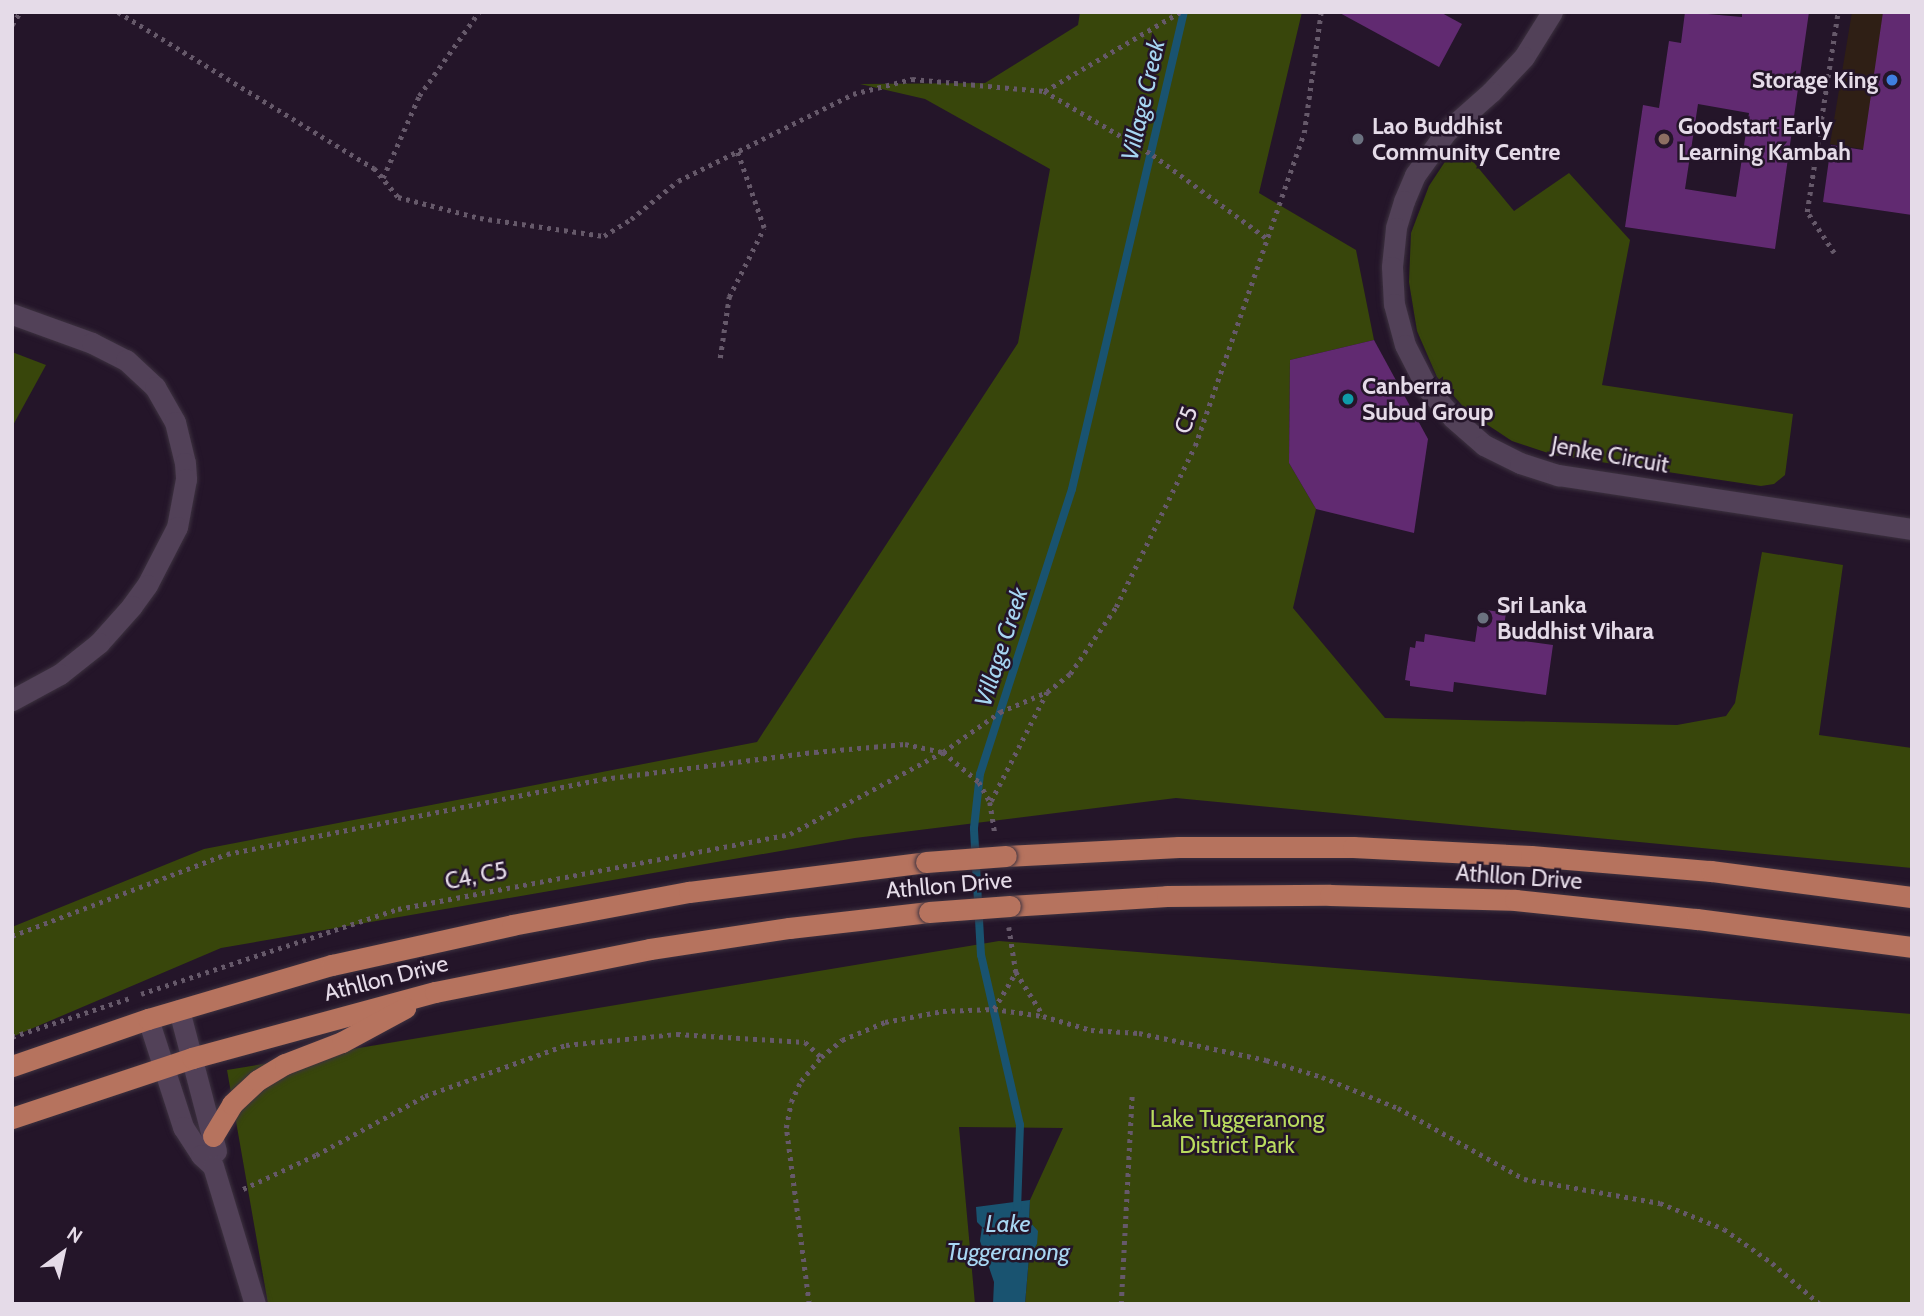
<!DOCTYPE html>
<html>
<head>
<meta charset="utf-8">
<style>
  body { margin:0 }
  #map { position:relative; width:1924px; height:1316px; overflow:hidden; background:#241529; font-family:Cabin,sans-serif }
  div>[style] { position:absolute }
  .industrial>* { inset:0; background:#2f1f15 }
  .green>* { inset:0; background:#38460b }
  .water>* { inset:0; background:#195370 }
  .stream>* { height:8px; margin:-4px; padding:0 4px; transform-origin:4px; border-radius:4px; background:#195370 }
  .building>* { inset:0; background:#612a71 }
  .path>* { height:4.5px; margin-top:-2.25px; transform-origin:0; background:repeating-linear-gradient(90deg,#66596a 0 3.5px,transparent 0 8.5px) }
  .roads { filter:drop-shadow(0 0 2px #3d3240) drop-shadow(0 0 2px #3d3240) }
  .street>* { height:21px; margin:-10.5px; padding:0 10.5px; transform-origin:10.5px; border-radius:10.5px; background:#524158 }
  .primary>* { height:21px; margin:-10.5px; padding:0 10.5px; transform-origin:10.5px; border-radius:10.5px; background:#b6735e }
  .bridges { filter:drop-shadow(0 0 2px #3d3240) drop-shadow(0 0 2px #3d3240) }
  .primary-bridge>* { height:21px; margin:-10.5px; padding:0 10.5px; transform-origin:10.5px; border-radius:10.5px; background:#b6735e }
  .dots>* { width:19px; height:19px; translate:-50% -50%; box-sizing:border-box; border:4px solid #241529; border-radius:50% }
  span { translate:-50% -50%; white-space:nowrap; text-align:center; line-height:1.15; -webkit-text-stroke:5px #241529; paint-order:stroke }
  .poi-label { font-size:23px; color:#e5dbe8; font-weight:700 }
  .right { translate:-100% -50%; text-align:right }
  .left { translate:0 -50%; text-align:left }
  .street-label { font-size:23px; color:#e5dbe8 }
  .park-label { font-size:23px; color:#b9db5e }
  .water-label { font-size:24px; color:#a7d6f2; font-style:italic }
  .frame { position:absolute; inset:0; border:14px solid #e5dbe8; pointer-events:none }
  .north { position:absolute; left:28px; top:1218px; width:70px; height:70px; -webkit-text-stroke:5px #241529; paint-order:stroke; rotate:33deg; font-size:19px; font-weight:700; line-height:28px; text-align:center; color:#e5dbe8 }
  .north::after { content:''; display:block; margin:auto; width:24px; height:32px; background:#e5dbe8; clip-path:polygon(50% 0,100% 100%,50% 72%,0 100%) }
</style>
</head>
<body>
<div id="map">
  <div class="industrial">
    <i style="clip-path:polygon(1852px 12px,1912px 12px,1912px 157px,1830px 144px)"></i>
  </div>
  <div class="green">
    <i style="clip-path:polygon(1080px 12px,1302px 12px,1259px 193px,1356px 250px,1374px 340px,1290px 360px,1289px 463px,1316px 509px,1293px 608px,1385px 718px,1677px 725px,1726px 716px,1735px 703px,1762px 552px,1843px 565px,1819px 735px,1912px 748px,1912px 868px,1176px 798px,855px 838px,221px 948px,12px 1037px,12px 927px,204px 849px,757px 742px,1018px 343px,1050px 169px,925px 99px,860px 84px,985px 83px,1078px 25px)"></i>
    <i style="clip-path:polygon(1461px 147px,1514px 211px,1569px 173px,1630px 240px,1602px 385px,1793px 414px,1785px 475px,1774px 484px,1761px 486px,1554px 455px,1512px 441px,1468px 412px,1437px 377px,1417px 331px,1409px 282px,1411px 233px,1429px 186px,1450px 154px)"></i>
    <i style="clip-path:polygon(12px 352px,46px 365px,12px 427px)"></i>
    <i style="clip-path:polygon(999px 941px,1912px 1014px,1912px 1304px,1025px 1304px,1029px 1257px,1037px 1244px,1029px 1221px,1030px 1200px,1063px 1128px,959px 1127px,975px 1304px,268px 1304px,227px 1070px)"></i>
  </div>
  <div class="water">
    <i style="clip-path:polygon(1030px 1200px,1029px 1221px,1038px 1231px,1037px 1244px,1029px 1257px,1025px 1304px,993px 1304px,994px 1282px,980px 1241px,982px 1227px,977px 1222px,976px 1207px)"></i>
  </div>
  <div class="stream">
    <i style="left:1017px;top:1210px;width:85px;rotate:-88deg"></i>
    <i style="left:1020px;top:1125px;width:174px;rotate:-102.9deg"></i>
    <i style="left:981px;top:955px;width:127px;rotate:-93.2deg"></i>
    <i style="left:974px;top:828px;width:54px;rotate:-83.7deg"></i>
    <i style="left:980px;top:774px;width:299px;rotate:-72.1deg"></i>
    <i style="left:1072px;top:489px;width:490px;rotate:-76.8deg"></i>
  </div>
  <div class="building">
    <i style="clip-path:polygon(1338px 12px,1440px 12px,1462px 24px,1439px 67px)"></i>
    <i style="clip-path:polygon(evenodd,1685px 12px,1742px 17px,1742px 12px,1809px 12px,1775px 249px,1625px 227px,1643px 105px,1659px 108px,1669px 41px,1681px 43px,1685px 12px,1698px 104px,1749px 113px,1736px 197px,1685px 189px,1698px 104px)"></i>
    <i style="clip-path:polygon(1883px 12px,1912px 12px,1912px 215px,1823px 202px,1831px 145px,1863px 150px)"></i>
    <i style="clip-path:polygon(1374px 340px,1428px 439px,1414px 533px,1316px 509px,1289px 463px,1290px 360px)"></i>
    <i style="clip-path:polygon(1480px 609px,1506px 613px,1502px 638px,1553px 645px,1546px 695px,1454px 682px,1453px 692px,1410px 686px,1410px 681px,1405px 680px,1410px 647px,1415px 648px,1416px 641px,1424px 642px,1425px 634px,1475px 642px)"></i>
  </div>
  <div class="path">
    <i style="left:118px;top:12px;width:300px;rotate:31.4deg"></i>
    <i style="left:374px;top:168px;width:38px;rotate:50deg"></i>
    <i style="left:398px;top:197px;width:85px;rotate:14.4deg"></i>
    <i style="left:480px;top:218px;width:125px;rotate:8.3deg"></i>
    <i style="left:604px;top:236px;width:32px;rotate:-32deg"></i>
    <i style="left:631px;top:219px;width:60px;rotate:-39deg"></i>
    <i style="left:678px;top:181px;width:195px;rotate:-26.4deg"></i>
    <i style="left:853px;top:94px;width:61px;rotate:-14.3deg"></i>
    <i style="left:912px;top:79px;width:133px;rotate:5.2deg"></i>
    <i style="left:1044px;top:91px;width:126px;rotate:30.4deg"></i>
    <i style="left:1153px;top:155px;width:144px;rotate:36.2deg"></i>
    <i style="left:12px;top:25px;width:15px;rotate:-58deg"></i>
    <i style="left:1045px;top:91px;width:156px;rotate:-30.3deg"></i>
    <i style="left:383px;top:178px;width:90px;rotate:-66.3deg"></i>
    <i style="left:419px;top:96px;width:103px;rotate:-54.5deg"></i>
    <i style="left:1834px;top:253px;width:49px;rotate:-123.4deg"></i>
    <i style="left:1807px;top:212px;width:202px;rotate:-81.2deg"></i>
    <i style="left:720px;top:358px;width:62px;rotate:-81.6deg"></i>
    <i style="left:729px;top:297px;width:77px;rotate:-63.1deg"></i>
    <i style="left:764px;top:228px;width:82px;rotate:-109.3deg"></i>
    <i style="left:991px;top:801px;width:123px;rotate:-62.8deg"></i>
    <i style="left:1009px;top:927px;width:46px;rotate:81.2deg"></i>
    <i style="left:1016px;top:972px;width:51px;rotate:57.9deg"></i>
    <i style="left:12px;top:936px;width:230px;rotate:-20.9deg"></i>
    <i style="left:227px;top:854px;width:383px;rotate:-11.3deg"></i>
    <i style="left:603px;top:779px;width:214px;rotate:-7.3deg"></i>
    <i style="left:815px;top:752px;width:90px;rotate:-5.1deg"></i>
    <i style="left:905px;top:744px;width:39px;rotate:12deg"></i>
    <i style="left:943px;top:752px;width:47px;rotate:39.8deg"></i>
    <i style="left:979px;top:782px;width:23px;rotate:61deg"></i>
    <i style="left:990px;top:802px;width:33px;rotate:81deg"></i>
    <i style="left:141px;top:994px;width:271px;rotate:-18.3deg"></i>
    <i style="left:398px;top:909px;width:399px;rotate:-10.8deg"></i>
    <i style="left:790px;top:834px;width:174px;rotate:-28.2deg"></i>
    <i style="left:943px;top:752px;width:70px;rotate:-35.1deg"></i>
    <i style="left:1000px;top:712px;width:51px;rotate:-23.1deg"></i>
    <i style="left:1047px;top:692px;width:29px;rotate:-38deg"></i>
    <i style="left:1070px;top:674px;width:81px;rotate:-55.5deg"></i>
    <i style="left:1116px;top:607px;width:179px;rotate:-63.9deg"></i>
    <i style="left:1195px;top:446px;width:331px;rotate:-70.8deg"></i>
    <i style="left:1304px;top:133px;width:122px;rotate:-82deg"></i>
    <i style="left:994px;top:1009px;width:43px;rotate:-59.3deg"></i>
    <i style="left:12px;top:1037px;width:124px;rotate:-18.3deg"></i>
    <i style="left:243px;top:1189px;width:81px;rotate:-25deg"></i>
    <i style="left:316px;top:1155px;width:124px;rotate:-28.4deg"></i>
    <i style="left:425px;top:1096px;width:150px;rotate:-19.9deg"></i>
    <i style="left:566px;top:1045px;width:112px;rotate:-5.7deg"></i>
    <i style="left:677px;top:1034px;width:128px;rotate:3.6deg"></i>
    <i style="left:805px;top:1042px;width:22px;rotate:43deg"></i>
    <i style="left:809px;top:1304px;width:177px;rotate:-97.4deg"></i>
    <i style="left:786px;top:1128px;width:26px;rotate:-79deg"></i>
    <i style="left:791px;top:1102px;width:23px;rotate:-65deg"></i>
    <i style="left:801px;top:1081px;width:31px;rotate:-50deg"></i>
    <i style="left:821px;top:1057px;width:27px;rotate:-39deg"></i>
    <i style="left:842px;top:1040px;width:47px;rotate:-22.7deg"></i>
    <i style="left:885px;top:1022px;width:59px;rotate:-10.7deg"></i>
    <i style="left:943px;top:1011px;width:51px;rotate:-2.2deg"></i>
    <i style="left:994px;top:1009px;width:49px;rotate:8.1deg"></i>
    <i style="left:1043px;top:1016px;width:50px;rotate:16.3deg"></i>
    <i style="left:1091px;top:1030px;width:48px;rotate:3.6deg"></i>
    <i style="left:1139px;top:1033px;width:130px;rotate:12deg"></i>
    <i style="left:1266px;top:1060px;width:59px;rotate:16.9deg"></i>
    <i style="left:1322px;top:1077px;width:82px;rotate:22.2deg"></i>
    <i style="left:1398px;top:1108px;width:145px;rotate:29.4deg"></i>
    <i style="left:1524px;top:1179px;width:138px;rotate:10deg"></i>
    <i style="left:1660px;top:1203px;width:69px;rotate:22.1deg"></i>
    <i style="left:1724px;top:1229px;width:59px;rotate:35.3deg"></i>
    <i style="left:1772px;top:1263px;width:63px;rotate:40.5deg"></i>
    <i style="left:1121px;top:1304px;width:211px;rotate:-87deg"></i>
  </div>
  <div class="roads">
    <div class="street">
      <i style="left:1552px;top:12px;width:53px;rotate:121.9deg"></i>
      <i style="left:1524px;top:57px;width:48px;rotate:133.3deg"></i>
      <i style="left:1491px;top:92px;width:60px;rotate:138.4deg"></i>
      <i style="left:1446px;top:132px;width:53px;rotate:125.8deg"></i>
      <i style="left:1415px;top:175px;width:28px;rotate:113deg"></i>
      <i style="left:1404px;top:201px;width:28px;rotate:107deg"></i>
      <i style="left:1396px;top:228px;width:39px;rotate:96deg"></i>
      <i style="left:1392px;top:267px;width:37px;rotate:87deg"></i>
      <i style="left:1394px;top:304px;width:42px;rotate:75deg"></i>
      <i style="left:1405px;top:345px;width:48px;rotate:62.9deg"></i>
      <i style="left:1427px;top:388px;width:38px;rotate:49deg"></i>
      <i style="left:1452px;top:417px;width:43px;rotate:41.2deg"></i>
      <i style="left:1484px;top:445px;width:40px;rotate:26.6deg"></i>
      <i style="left:1520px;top:463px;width:40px;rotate:18deg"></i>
      <i style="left:1558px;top:475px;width:358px;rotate:8.7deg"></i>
      <i style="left:12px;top:314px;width:85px;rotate:19.9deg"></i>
      <i style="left:92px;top:343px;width:38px;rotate:27deg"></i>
      <i style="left:126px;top:360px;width:40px;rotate:43deg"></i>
      <i style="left:155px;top:387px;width:40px;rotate:60.3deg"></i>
      <i style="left:175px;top:422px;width:42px;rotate:76.3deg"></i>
      <i style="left:185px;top:463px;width:16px;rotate:86deg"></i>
      <i style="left:186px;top:479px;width:49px;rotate:100.6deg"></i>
      <i style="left:177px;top:527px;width:65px;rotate:117.3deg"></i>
      <i style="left:147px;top:585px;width:26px;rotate:126deg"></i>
      <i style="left:132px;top:606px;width:50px;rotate:131.7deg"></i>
      <i style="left:99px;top:643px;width:50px;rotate:141.5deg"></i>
      <i style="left:60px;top:674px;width:55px;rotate:151.6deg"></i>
      <i style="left:179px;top:1010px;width:146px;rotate:75.3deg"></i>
      <i style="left:148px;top:1019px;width:114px;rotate:72deg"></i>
      <i style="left:183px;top:1127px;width:33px;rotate:57deg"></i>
      <i style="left:201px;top:1155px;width:16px;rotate:43deg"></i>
      <i style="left:213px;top:1166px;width:144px;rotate:73.1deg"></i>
    </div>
    <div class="primary">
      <i style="left:1006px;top:856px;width:173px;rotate:-3deg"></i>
      <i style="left:1179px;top:847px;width:174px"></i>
      <i style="left:1353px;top:847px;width:178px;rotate:2.9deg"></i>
      <i style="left:1531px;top:856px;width:181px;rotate:4.8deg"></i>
      <i style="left:1711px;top:871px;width:203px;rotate:7.4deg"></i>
      <i style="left:1010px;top:906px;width:157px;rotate:-3.6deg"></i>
      <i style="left:1167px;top:896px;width:163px;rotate:-0.4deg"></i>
      <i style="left:1330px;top:895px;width:185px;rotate:1.5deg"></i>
      <i style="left:1515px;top:900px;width:183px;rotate:6deg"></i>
      <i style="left:1697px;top:919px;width:217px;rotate:7.4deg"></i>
      <i style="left:12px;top:1066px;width:144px;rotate:-19.1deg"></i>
      <i style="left:148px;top:1019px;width:192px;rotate:-16.4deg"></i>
      <i style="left:332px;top:965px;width:184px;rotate:-12.5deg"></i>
      <i style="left:512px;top:925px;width:180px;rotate:-10.6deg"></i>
      <i style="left:689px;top:892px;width:239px;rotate:-7.2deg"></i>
      <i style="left:12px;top:1118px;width:190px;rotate:-18.4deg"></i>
      <i style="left:192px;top:1058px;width:252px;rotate:-15.2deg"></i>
      <i style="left:435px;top:992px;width:219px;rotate:-11.3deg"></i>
      <i style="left:650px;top:949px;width:141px;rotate:-8.6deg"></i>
      <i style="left:789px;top:928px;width:141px;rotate:-6.5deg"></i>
      <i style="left:213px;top:1136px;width:37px;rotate:-59deg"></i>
      <i style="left:232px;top:1104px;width:35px;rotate:-43deg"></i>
      <i style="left:258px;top:1080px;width:31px;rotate:-31deg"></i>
      <i style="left:285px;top:1064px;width:61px;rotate:-21.1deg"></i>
      <i style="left:342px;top:1042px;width:72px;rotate:-28.4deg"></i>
    </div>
  </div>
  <div class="bridges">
    <div class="primary-bridge">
      <i style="left:926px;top:862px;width:80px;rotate:-4.3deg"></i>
      <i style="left:929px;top:912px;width:81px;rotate:-4.2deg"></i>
    </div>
  </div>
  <div class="dots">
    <i style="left:1892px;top:80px;background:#3f7fe0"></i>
    <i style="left:1358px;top:139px;background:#6b7280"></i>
    <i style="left:1664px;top:139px;background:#8d6e63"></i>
    <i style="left:1348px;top:399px;background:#0f9aa8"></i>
    <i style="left:1483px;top:618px;background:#6b7280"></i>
  </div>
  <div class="poi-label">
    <span class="right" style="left:1878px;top:80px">Storage King</span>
    <span class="left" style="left:1372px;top:139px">Lao Buddhist<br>Community Centre</span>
    <span class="left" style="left:1678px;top:139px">Goodstart Early<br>Learning Kambah</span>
    <span class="left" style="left:1362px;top:399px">Canberra<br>Subud Group</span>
    <span class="left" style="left:1497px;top:618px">Sri Lanka<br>Buddhist Vihara</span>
  </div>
  <div class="street-label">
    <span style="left:1186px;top:420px;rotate:-70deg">C5</span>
    <span style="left:1610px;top:455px;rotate:10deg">Jenke Circuit</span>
    <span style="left:476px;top:876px;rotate:-11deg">C4, C5</span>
    <span style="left:1519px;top:877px;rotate:4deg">Athllon Drive</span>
    <span style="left:949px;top:885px;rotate:-5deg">Athllon Drive</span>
    <span style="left:386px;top:978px;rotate:-14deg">Athllon Drive</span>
  </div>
  <div class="park-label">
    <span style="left:1237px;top:1132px">Lake Tuggeranong<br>District Park</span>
  </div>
  <div class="water-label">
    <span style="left:1143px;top:100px;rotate:-77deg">Village Creek</span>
    <span style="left:1001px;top:647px;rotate:-72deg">Village Creek</span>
    <span style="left:1008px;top:1238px">Lake<br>Tuggeranong</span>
  </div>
  <div class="frame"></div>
  <div class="north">N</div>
</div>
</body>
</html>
